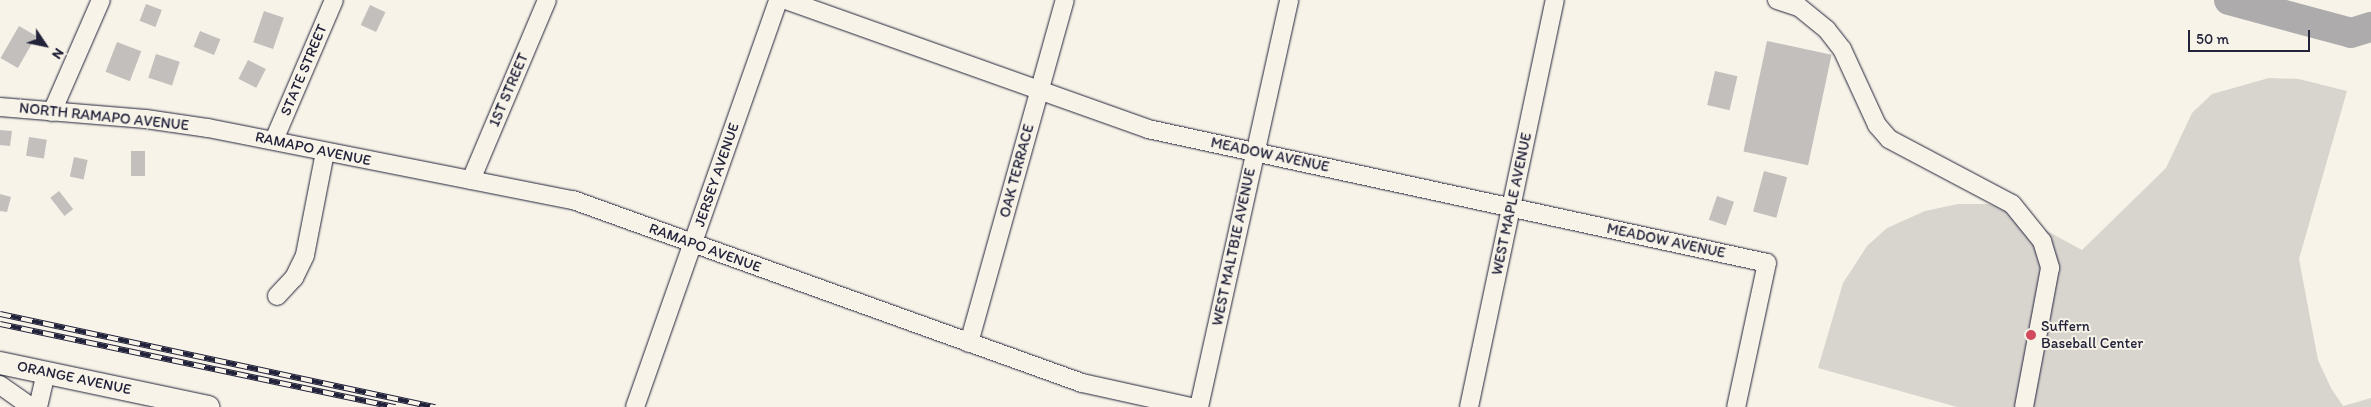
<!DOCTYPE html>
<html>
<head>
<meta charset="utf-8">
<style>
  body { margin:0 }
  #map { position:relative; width:2371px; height:407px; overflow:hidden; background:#f7f3e8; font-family:Itim,sans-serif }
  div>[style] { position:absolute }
  .green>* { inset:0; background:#d8d5cf }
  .river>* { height:30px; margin:-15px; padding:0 15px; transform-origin:15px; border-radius:15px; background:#aeabad }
  .building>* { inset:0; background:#c2bfbd; transform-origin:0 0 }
  .roads { filter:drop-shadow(0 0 1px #22223b) drop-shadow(0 0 1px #22223b) }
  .minor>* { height:18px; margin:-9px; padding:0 9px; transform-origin:9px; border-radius:9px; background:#f7f3e8 }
  .major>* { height:22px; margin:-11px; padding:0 11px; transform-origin:11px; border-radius:11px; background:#f7f3e8 }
  .rail>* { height:5.5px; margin-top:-2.75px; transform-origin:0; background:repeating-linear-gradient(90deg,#f7f3e8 0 11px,#22223b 0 22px); box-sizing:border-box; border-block:1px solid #22223b }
  .dots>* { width:14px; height:14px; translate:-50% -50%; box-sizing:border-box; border:2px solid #f7f3e8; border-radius:50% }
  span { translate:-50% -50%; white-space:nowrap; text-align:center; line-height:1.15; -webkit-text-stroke:4px #f7f3e8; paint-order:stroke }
  .street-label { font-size:15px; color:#22223b }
  .poi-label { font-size:15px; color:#22223b }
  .left { translate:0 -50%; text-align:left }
  .north { position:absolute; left:20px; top:20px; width:50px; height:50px; -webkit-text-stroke:4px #f7f3e8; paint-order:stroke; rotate:124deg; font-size:14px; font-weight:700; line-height:20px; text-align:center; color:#22223b }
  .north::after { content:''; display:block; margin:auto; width:18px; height:22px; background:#22223b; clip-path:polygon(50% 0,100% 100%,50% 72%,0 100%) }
  .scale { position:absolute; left:2188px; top:30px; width:122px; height:22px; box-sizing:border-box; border:2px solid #22223b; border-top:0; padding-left:6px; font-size:15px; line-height:18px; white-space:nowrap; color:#22223b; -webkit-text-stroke:4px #f7f3e8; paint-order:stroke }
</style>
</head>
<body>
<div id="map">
  <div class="green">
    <i style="clip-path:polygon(2269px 78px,2299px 79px,2347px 91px,2299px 259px,2318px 360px,2331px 388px,2343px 406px,2371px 398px,2371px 407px,1957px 407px,1818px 368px,1843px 283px,1867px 246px,1887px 228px,1925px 211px,1958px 204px,1988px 204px,2018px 215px,2082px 250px,2166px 168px,2192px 113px,2212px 94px)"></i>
  </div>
  <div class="river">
    <i style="left:2229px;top:0;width:126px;rotate:15.1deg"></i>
    <i style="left:2351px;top:33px;width:21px;rotate:-17deg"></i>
  </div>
  <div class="building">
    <i style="left:146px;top:4px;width:17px;height:18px;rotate:21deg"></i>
    <i style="left:370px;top:5px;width:17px;height:22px;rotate:25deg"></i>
    <i style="left:264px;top:11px;width:21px;height:33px;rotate:19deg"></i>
    <i style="left:19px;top:26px;width:20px;height:37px;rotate:30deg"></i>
    <i style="left:200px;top:31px;width:22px;height:17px;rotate:22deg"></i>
    <i style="left:1767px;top:41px;width:66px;height:113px;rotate:12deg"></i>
    <i style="left:117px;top:42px;width:26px;height:32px;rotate:21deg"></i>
    <i style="left:156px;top:54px;width:25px;height:25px;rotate:18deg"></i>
    <i style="left:248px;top:60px;width:20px;height:21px;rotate:27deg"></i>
    <i style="left:1715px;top:71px;width:23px;height:35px;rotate:13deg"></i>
    <i style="clip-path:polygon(0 130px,12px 131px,10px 146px,0 145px)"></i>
    <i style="left:29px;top:137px;width:18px;height:19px;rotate:9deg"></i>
    <i style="left:131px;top:151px;width:14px;height:25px"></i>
    <i style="left:74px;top:157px;width:14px;height:20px;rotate:12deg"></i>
    <i style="left:1764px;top:171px;width:24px;height:42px;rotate:15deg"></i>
    <i style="left:59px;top:191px;width:23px;height:11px;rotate:52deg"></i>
    <i style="clip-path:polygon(0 194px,11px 197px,7px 212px,0 211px)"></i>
    <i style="left:1717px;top:196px;width:18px;height:25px;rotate:19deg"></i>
  </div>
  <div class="roads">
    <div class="minor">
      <i style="left:786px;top:0;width:384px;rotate:19.6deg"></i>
      <i style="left:1148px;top:129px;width:633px;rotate:12.21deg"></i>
      <i style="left:1767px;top:263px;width:147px;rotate:102.1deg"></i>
      <i style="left:1777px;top:0;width:23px;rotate:18deg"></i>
      <i style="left:1799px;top:7px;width:36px;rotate:39deg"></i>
      <i style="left:1827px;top:30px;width:24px;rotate:52deg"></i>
      <i style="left:1842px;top:49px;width:84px;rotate:65.3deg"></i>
      <i style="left:1877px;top:125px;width:18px;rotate:49deg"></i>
      <i style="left:1889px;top:139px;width:139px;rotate:27.9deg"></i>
      <i style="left:2012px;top:204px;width:48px;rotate:51deg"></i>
      <i style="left:2042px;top:241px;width:28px;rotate:73deg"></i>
      <i style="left:2050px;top:268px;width:141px;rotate:100.6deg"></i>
      <i style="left:0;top:107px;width:146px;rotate:4.7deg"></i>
      <i style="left:146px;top:119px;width:63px;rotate:8.3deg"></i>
      <i style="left:208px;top:128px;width:372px;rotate:11.2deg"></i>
      <i style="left:573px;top:200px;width:541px;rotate:19.77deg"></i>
      <i style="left:1082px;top:383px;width:112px;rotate:12.4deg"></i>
      <i style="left:52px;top:112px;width:122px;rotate:-66.4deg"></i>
      <i style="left:274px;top:140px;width:152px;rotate:-66.8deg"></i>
      <i style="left:471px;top:180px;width:195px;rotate:-67.1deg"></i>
      <i style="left:277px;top:296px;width:25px;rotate:-47deg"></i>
      <i style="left:294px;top:278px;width:25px;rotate:-64deg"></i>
      <i style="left:305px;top:255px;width:105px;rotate:-79deg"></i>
      <i style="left:969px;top:343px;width:356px;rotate:-74.4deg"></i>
      <i style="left:0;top:385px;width:38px;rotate:35deg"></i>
      <i style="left:38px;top:407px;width:36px;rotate:-77deg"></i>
      <i style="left:635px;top:407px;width:431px;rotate:-70.6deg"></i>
      <i style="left:1199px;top:407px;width:417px;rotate:-77.5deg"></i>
      <i style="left:1469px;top:407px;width:416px;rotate:-78.1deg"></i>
    </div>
    <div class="major">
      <i style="left:0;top:363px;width:213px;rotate:11.9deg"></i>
    </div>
  </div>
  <div class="rail">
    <i style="left:0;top:314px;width:445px;rotate:12.1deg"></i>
    <i style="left:0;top:324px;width:404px;rotate:11.9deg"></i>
  </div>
  <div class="dots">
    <i style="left:2031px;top:335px;background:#d1495b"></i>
  </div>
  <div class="street-label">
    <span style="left:304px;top:70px;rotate:-67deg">STATE STREET</span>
    <span style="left:509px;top:90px;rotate:-67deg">1ST STREET</span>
    <span style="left:104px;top:117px;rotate:6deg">NORTH RAMAPO AVENUE</span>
    <span style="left:313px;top:149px;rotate:12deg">RAMAPO AVENUE</span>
    <span style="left:1270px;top:155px;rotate:12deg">MEADOW AVENUE</span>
    <span style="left:1017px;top:171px;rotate:-75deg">OAK TERRACE</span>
    <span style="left:717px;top:175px;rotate:-71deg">JERSEY AVENUE</span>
    <span style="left:1512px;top:204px;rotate:-78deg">WEST MAPLE AVENUE</span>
    <span style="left:1666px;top:241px;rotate:12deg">MEADOW AVENUE</span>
    <span style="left:1234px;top:247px;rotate:-78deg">WEST MALTBIE AVENUE</span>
    <span style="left:705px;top:248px;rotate:20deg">RAMAPO AVENUE</span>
    <span style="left:74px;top:378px;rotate:12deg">ORANGE AVENUE</span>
  </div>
  <div class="poi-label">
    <span class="left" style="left:2041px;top:335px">Suffern<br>Baseball Center</span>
  </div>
  <div class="north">N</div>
  <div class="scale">50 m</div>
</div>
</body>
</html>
